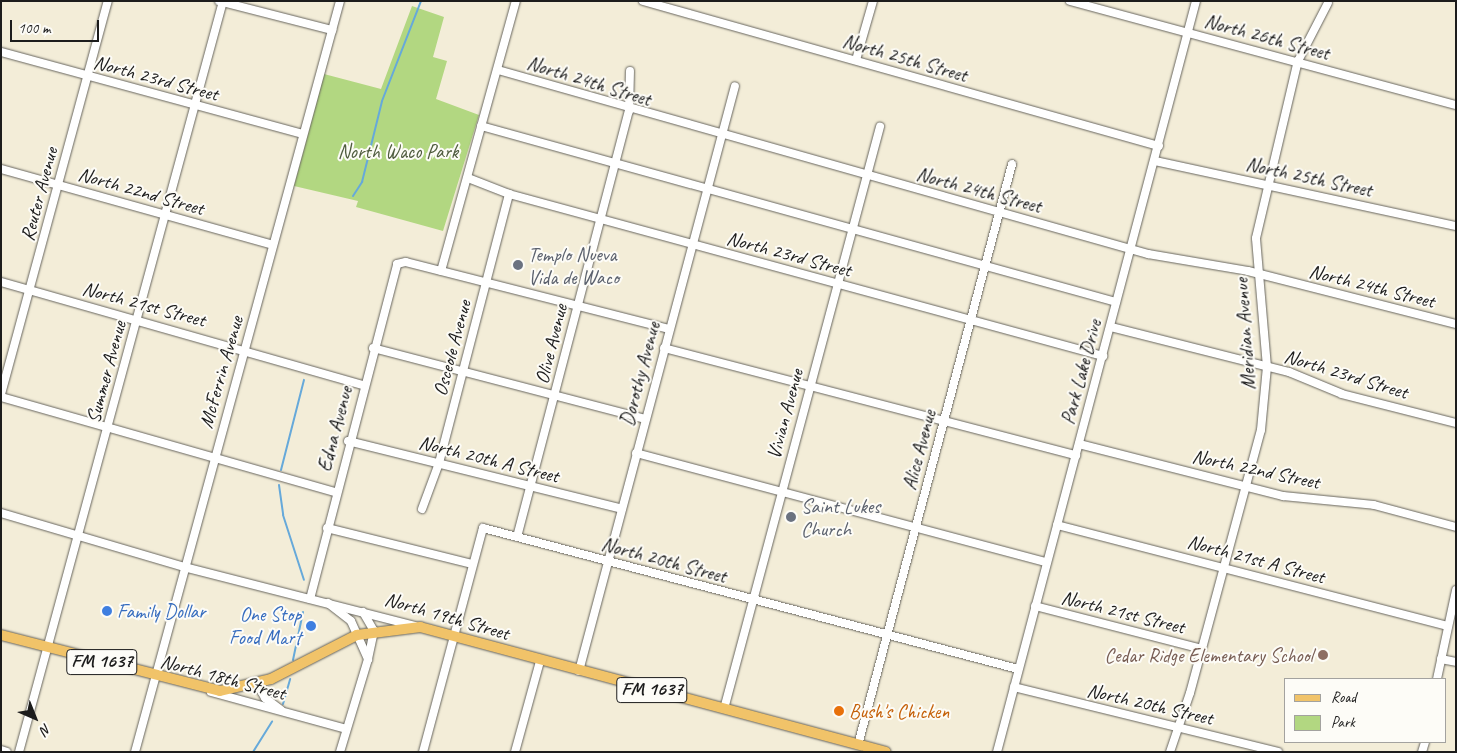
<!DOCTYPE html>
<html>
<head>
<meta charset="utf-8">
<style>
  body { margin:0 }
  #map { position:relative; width:1457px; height:753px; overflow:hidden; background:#f3edd8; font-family:Caveat,sans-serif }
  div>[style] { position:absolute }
  .green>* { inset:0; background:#b2d781 }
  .stream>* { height:2px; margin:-1px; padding:0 1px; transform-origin:1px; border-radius:1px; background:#66a9da }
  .roads { filter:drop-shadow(0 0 1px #67655e) drop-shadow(0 0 1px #67655e) }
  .minor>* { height:8px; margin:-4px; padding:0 4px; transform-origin:4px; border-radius:4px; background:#fff }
  .major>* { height:10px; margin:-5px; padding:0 5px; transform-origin:5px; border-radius:5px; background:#f1c369 }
  .dots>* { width:14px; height:14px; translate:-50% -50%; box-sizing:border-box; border:2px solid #fdfcf7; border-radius:50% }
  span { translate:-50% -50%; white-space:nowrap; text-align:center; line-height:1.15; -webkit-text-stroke:4px #fdfcf7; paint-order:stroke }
  .shield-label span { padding:1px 4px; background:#fdfcf7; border:1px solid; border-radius:4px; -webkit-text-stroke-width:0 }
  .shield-label { font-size:19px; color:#1c1c1c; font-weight:700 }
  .street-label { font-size:20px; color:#1c1c1c }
  .park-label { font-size:20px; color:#505d3f }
  .worship-label { font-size:20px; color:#5b616d }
  .left { translate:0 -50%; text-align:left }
  .shop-label { font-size:20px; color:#366cbe }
  .right { translate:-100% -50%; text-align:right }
  .education-label { font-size:20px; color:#785e54 }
  .food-label { font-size:20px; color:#c56008 }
  .frame { position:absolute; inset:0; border:2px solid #1c1c1c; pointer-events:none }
  .legend { position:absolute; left:1284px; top:678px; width:162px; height:65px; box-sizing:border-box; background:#fdfcf7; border:1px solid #a3a29f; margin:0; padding:6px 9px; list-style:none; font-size:15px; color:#1c1c1c }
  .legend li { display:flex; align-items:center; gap:10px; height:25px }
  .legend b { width:25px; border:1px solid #a3a29f }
  .north { position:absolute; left:10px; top:693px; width:50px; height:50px; -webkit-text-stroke:4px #fdfcf7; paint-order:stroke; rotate:136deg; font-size:14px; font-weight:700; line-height:20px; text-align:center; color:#1c1c1c }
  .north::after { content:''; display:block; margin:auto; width:18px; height:22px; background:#1c1c1c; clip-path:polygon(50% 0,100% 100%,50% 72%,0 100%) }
  .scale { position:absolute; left:10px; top:20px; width:89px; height:22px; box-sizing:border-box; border:2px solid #1c1c1c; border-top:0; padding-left:6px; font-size:15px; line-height:18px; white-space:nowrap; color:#1c1c1c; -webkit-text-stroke:4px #fdfcf7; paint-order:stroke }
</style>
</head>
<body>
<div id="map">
  <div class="green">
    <i style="clip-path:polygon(412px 6px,444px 17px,433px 57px,447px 61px,436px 99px,479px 115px,443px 231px,356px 207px,358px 201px,294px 186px,324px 74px,381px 89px)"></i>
  </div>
  <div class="stream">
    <i style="left:353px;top:196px;width:17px;rotate:-57deg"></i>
    <i style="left:362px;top:182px;width:83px;rotate:-76.1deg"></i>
    <i style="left:382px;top:101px;width:107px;rotate:-68.7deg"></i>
    <i style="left:281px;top:470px;width:93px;rotate:-75.7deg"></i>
    <i style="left:279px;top:485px;width:30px;rotate:82deg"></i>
    <i style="left:283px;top:515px;width:68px;rotate:72.1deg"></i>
    <i style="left:293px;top:660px;width:49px;rotate:-78.2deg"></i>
    <i style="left:283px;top:704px;width:26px;rotate:-74deg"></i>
    <i style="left:253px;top:752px;width:36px;rotate:-58deg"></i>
  </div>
  <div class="roads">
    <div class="minor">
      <i style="left:219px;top:1px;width:117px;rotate:14.4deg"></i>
      <i style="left:643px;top:1px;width:536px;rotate:15.7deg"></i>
      <i style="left:1070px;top:1px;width:400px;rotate:15.1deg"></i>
      <i style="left:1px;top:52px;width:313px;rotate:15.2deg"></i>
      <i style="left:856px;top:60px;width:61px;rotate:-73.9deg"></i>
      <i style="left:498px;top:70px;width:676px;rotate:15.81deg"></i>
      <i style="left:1148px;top:254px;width:101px;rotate:9.6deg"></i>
      <i style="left:1248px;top:271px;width:215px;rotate:14.3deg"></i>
      <i style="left:481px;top:126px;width:659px;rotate:15.49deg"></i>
      <i style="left:1155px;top:161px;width:308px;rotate:12.2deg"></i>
      <i style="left:1px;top:169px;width:282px;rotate:15.6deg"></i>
      <i style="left:468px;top:178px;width:44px;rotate:21.3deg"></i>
      <i style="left:509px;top:194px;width:616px;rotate:15.26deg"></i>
      <i style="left:441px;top:271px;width:280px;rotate:-74.5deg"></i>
      <i style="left:1px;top:282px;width:376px;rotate:15.9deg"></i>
      <i style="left:1111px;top:327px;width:184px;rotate:14.2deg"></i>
      <i style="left:1289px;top:372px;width:57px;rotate:22.5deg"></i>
      <i style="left:1342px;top:394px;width:118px;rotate:14.3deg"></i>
      <i style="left:373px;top:348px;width:281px;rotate:14.6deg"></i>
      <i style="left:664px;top:348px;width:426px;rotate:14.6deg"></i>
      <i style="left:1px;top:394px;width:407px;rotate:-74.8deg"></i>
      <i style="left:1px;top:397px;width:347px;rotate:15.9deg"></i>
      <i style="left:348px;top:441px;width:282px;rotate:13.9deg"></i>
      <i style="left:1079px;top:444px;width:211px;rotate:14.3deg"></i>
      <i style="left:1283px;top:496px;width:91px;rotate:5.6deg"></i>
      <i style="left:1374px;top:505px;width:85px;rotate:15deg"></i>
      <i style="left:636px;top:453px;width:425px;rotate:14.9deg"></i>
      <i style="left:422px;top:509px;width:49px;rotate:-69.7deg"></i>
      <i style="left:439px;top:463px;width:278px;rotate:-75.4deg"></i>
      <i style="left:1px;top:513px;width:191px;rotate:16.4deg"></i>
      <i style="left:184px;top:567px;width:239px;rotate:14.3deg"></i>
      <i style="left:1057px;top:525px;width:403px;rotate:14.5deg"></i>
      <i style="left:327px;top:528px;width:150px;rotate:13.9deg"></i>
      <i style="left:517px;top:537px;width:440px;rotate:-75.3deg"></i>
      <i style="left:629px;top:111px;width:40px;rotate:-88.6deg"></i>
      <i style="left:310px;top:599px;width:346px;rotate:-75.4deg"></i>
      <i style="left:397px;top:264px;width:9px;rotate:-13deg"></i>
      <i style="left:406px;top:262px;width:271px;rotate:14.3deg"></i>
      <i style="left:328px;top:603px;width:29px;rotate:38deg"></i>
      <i style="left:351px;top:621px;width:42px;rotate:65.9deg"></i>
      <i style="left:368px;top:659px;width:29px;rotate:-78deg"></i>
      <i style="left:374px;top:631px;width:22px;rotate:-120deg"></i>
      <i style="left:1035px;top:606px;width:172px;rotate:14.4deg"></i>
      <i style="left:1441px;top:659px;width:15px;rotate:11deg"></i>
      <i style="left:579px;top:671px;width:605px;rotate:-75.07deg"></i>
      <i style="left:1437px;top:679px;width:91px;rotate:-77.9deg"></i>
      <i style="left:257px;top:684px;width:16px;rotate:60deg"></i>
      <i style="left:265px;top:698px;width:20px;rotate:37deg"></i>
      <i style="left:1014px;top:687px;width:272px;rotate:13.8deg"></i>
      <i style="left:211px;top:692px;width:140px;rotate:15.3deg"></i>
      <i style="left:724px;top:709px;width:603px;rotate:-75deg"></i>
      <i style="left:858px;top:745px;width:601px;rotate:-75.15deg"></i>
      <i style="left:1px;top:750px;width:6px;rotate:18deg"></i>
      <i style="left:19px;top:752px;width:778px;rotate:-74.8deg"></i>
      <i style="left:135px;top:752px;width:778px;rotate:-74.73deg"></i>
      <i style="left:340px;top:752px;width:97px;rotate:-73.2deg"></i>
      <i style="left:423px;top:752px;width:232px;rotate:-75deg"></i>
      <i style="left:483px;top:528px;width:553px;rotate:14.76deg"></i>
      <i style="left:515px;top:752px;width:94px;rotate:-74.6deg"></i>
      <i style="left:997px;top:752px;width:777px;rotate:-75.16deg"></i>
      <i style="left:1170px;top:752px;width:62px;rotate:-71.3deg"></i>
      <i style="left:1190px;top:693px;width:272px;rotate:-74.9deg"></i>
      <i style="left:1261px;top:430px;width:63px;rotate:-84.6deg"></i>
      <i style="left:1267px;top:367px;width:129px;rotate:-94.9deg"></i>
      <i style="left:1256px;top:238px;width:182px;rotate:-76.7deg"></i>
      <i style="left:1298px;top:61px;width:65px;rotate:-62.7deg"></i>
      <i style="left:1422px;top:752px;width:10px;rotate:-73deg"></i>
    </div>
    <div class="major">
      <i style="left:1px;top:635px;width:226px;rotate:14.3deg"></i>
      <i style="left:220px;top:691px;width:52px;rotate:-13.2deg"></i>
      <i style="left:271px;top:679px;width:97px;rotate:-27.1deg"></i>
      <i style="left:357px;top:635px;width:64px;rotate:-7.2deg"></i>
      <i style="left:420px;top:627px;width:482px;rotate:15deg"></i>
    </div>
  </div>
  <div class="dots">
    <i style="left:518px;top:265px;background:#6b7280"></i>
    <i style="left:791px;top:517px;background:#6b7280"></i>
    <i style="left:107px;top:611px;background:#3f7fe0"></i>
    <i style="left:311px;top:626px;background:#3f7fe0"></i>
    <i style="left:1323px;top:655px;background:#8d6e63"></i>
    <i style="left:839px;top:711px;background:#e8710a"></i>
  </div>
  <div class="shield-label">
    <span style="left:102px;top:662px">FM 1637</span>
    <span style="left:652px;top:690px">FM 1637</span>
  </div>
  <div class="street-label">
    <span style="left:1267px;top:37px;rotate:15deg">North 26th Street</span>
    <span style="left:905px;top:58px;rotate:16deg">North 25th Street</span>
    <span style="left:156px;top:78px;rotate:15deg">North 23rd Street</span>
    <span style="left:589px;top:81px;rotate:17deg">North 24th Street</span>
    <span style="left:1309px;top:177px;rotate:12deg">North 25th Street</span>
    <span style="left:979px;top:190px;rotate:15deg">North 24th Street</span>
    <span style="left:141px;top:191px;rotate:16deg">North 22nd Street</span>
    <span style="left:39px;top:194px;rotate:-75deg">Reuter Avenue</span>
    <span style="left:789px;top:254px;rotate:15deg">North 23rd Street</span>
    <span style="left:1372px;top:286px;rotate:14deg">North 24th Street</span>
    <span style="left:144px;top:304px;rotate:15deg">North 21st Street</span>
    <span style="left:1245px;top:334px;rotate:-94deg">Meridian Avenue</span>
    <span style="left:551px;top:344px;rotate:-76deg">Olive Avenue</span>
    <span style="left:452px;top:348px;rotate:-75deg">Osceole Avenue</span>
    <span style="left:106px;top:372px;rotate:-75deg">Summer Avenue</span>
    <span style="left:221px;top:372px;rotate:-74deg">McFerrin Avenue</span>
    <span style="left:1081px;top:372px;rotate:-75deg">Park Lake Drive</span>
    <span style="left:640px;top:374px;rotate:-75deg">Dorothy Avenue</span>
    <span style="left:1346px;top:374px;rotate:17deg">North 23rd Street</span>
    <span style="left:785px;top:414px;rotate:-75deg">Vivian Avenue</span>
    <span style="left:335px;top:429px;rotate:-75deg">Edna Avenue</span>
    <span style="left:919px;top:450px;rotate:-75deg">Alice Avenue</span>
    <span style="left:489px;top:459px;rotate:14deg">North 20th A Street</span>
    <span style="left:1256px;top:469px;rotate:12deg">North 22nd Street</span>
    <span style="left:1256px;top:559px;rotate:15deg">North 21st A Street</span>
    <span style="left:664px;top:560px;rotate:15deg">North 20th Street</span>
    <span style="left:1123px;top:612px;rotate:14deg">North 21st Street</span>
    <span style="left:447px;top:616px;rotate:16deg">North 19th Street</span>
    <span style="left:223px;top:677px;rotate:15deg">North 18th Street</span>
    <span style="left:1150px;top:704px;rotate:13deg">North 20th Street</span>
  </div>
  <div class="park-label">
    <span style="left:398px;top:151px">North Waco Park</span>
  </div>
  <div class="worship-label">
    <span class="left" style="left:528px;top:266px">Templo Nueva<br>Vida de Waco</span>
    <span class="left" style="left:801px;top:518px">Saint Lukes<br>Church</span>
  </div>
  <div class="shop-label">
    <span class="left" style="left:117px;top:611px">Family Dollar</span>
    <span class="right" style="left:301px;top:626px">One Stop<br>Food Mart</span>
  </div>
  <div class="education-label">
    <span class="right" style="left:1313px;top:655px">Cedar Ridge Elementary School</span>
  </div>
  <div class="food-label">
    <span class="left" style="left:849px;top:711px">Bush's Chicken</span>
  </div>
  <div class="frame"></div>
  <ul class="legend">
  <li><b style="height:6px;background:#f1c369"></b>Road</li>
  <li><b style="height:14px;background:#b2d781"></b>Park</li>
  </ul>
  <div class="north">N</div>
  <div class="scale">100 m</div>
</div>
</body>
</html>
